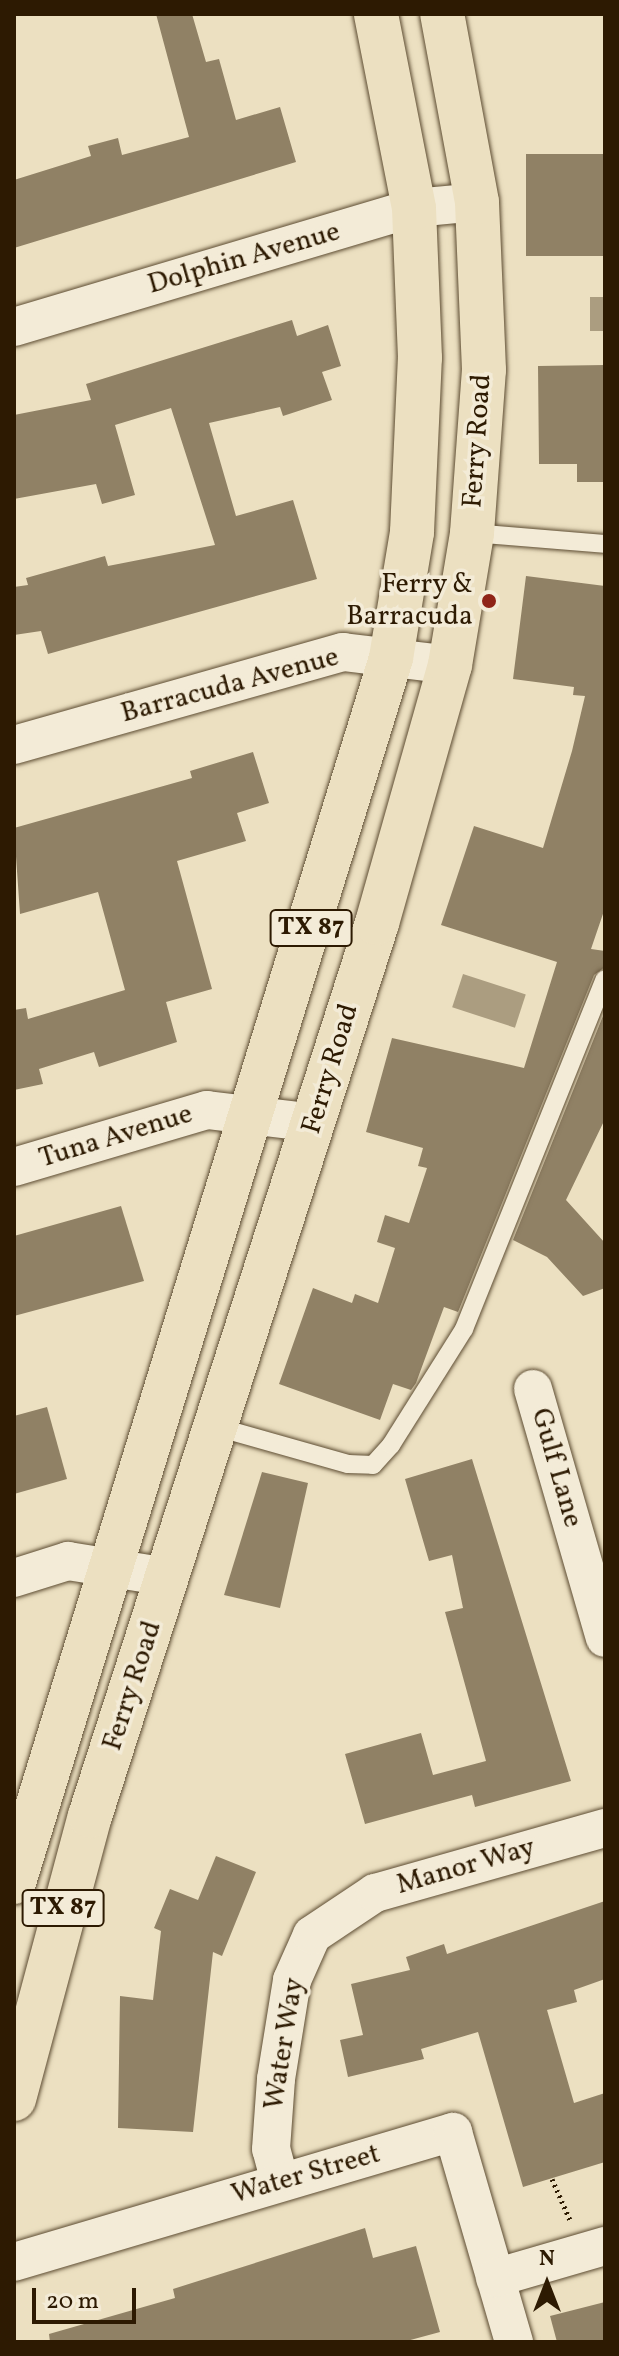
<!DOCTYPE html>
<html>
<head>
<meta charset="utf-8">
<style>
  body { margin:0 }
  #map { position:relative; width:619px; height:2356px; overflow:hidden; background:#ece0c1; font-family:Vollkorn,serif }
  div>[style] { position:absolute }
  .water>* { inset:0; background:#ab9d80; transform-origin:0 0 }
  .building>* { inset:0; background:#908165; transform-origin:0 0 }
  .path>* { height:5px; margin-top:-2.5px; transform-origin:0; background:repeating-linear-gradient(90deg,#2d1a02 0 2px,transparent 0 6px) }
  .roads { filter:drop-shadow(0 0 2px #5d4c32) drop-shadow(0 0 2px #5d4c32) }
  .lane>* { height:18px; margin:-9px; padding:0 9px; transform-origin:9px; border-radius:9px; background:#f3ebd7 }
  .street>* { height:38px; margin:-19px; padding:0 19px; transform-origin:19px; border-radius:19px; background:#f3ebd7 }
  .primary>* { height:44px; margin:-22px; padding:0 22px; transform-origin:22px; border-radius:22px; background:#ece0c1 }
  .dots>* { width:22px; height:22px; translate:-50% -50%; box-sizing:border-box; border:4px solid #f3ebd7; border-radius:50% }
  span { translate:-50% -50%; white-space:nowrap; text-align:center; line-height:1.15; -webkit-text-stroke:7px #f3ebd7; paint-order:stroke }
  .shield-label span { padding:2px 6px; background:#f3ebd7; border:2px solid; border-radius:6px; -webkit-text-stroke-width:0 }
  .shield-label { font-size:26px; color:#2d1a02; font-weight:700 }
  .street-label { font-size:28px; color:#2d1a02 }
  .poi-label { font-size:28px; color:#2d1a02 }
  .right { translate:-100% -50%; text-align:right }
  .frame { position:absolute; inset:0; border:16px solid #2d1a02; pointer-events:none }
  .north { position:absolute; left:507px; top:2244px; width:80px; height:80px; -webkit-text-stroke:6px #f3ebd7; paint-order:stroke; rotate:0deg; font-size:22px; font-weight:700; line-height:32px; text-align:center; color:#2d1a02 }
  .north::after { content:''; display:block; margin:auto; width:28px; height:36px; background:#2d1a02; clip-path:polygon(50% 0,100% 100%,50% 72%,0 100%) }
  .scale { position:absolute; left:32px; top:2288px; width:104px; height:36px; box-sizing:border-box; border:4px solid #2d1a02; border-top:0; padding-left:10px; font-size:24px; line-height:28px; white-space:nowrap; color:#2d1a02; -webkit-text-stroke:6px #f3ebd7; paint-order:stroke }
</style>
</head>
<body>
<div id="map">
  <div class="water">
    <i style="left:590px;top:297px;width:15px;height:34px"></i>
    <i style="left:463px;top:974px;width:66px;height:35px;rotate:18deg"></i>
  </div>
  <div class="building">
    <i style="clip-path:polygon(156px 14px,192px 14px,206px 62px,219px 59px,236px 120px,280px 107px,296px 162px,14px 248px,14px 180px,91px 156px,88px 146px,118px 138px,122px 155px,189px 137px)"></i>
    <i style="left:605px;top:154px;width:102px;height:79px;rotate:90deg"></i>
    <i style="clip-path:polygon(292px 320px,297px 336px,328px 325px,341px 366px,322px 372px,332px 400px,283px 416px,280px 407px,209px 423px,236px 516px,293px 500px,317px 579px,48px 654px,41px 631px,14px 635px,14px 587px,28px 585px,26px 578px,105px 556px,108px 566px,215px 545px,171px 408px,115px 425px,135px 495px,102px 504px,96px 484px,14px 499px,14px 415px,91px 400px,86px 384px)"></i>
    <i style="clip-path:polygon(605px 365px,605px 482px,577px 482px,577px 464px,539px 464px,538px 366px)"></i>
    <i style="clip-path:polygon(526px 576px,605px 586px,605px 908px,591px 949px,605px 951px,605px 967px,594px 975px,458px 1312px,444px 1307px,416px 1383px,411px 1390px,393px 1384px,380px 1420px,279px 1384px,313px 1288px,352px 1303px,355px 1294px,378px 1303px,395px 1248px,377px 1242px,385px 1215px,409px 1223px,427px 1168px,418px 1166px,423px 1148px,366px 1132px,392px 1038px,524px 1068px,557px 962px,441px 925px,474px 826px,543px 848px,572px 751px,585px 696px,573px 695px,574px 687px,513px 679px)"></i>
    <i style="clip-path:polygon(253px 752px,269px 803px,237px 813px,246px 841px,177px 861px,212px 989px,166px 1002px,177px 1042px,99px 1067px,94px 1052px,39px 1069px,43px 1084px,14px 1090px,14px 1010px,26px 1008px,28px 1019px,125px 990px,98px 892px,20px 914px,14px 828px,192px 778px,190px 771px)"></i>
    <i style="clip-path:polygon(605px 1011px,605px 1119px,566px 1200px,605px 1243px,605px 1288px,583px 1296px,547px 1257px,513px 1240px)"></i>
    <i style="clip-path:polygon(121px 1206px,144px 1281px,14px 1316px,14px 1236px)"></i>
    <i style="clip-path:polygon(47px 1407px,67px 1479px,14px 1494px,14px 1416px)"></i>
    <i style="clip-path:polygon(472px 1459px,571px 1781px,475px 1807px,472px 1795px,365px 1824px,345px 1754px,421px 1733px,433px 1775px,486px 1761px,445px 1612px,463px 1608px,452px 1555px,429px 1561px,405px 1479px)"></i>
    <i style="clip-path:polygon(262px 1472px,308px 1483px,280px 1608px,224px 1595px)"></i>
    <i style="clip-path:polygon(216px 1856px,256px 1872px,222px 1956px,213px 1952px,193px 2132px,118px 2128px,120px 1996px,153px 2000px,161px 1931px,154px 1928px,170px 1889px,198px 1900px)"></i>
    <i style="clip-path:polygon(605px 1901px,605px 1979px,574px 1990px,577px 2002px,547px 2010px,574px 2103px,605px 2093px,605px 2162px,523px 2187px,478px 2032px,421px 2049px,424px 2059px,348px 2077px,340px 2040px,363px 2035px,351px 1984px,410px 1970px,406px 1957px,444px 1944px,447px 1954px)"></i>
    <i style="clip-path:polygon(365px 2228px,373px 2258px,416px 2246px,440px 2332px,403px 2342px,50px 2342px,49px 2334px,175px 2298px,173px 2289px)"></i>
    <i style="clip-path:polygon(605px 2302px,605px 2342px,557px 2342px,550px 2316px)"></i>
  </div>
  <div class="path">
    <i style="left:552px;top:2179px;width:47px;rotate:66.2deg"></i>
  </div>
  <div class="roads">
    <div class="lane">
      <i style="left:472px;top:533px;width:133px;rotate:4.7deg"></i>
      <i style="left:217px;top:1427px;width:136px;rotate:15.8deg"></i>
      <i style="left:348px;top:1464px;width:25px;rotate:2deg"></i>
      <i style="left:373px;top:1465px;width:27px;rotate:-48deg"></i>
      <i style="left:391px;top:1445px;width:137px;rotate:-57.8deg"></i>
      <i style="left:464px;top:1329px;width:377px;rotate:-68.1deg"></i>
    </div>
    <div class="street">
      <i style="left:14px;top:327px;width:417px;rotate:-16.6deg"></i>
      <i style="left:414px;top:208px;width:63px;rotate:-5.4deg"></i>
      <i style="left:14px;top:745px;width:342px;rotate:-15.8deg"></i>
      <i style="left:343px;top:652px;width:108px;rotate:6.9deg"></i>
      <i style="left:14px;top:1167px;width:201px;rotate:-16.5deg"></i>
      <i style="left:207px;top:1110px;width:108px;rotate:6.9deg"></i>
      <i style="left:533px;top:1389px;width:259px;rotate:73.9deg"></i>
      <i style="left:14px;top:1578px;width:57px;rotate:-17.5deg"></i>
      <i style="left:68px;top:1561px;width:101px;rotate:9.1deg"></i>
      <i style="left:280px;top:2182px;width:34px;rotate:-105deg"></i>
      <i style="left:271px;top:2149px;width:70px;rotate:-85.9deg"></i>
      <i style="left:276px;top:2079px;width:100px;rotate:-80.8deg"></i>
      <i style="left:292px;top:1980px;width:49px;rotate:-66deg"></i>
      <i style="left:312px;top:1935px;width:76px;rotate:-33.7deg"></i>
      <i style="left:375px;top:1893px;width:239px;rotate:-15.8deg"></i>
      <i style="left:14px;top:2262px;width:458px;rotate:-16.5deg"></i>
      <i style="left:453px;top:2132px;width:219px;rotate:73.8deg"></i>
      <i style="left:495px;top:2278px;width:115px;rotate:-16.2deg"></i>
    </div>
    <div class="primary">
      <i style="left:14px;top:1882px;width:1281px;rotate:-72.88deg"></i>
      <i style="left:391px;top:658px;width:128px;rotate:-80.5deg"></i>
      <i style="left:412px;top:532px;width:174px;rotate:-87.4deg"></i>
      <i style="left:420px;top:358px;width:150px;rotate:-92.3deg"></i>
      <i style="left:414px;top:208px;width:198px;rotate:-101.1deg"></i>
      <i style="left:14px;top:2099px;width:293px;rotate:-75deg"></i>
      <i style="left:90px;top:1816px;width:938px;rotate:-72.18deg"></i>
      <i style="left:377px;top:923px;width:268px;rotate:-74.2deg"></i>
      <i style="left:450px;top:665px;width:134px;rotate:-80.5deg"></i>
      <i style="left:472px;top:533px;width:163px;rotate:-85.8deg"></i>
      <i style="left:484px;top:370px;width:168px;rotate:-92.4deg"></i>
      <i style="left:477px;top:202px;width:191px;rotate:-100.5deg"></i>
    </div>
  </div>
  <div class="dots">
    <i style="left:489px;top:601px;background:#8f2418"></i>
  </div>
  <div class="shield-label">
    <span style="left:311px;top:928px">TX 87</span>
    <span style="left:63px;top:1908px">TX 87</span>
  </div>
  <div class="street-label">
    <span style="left:244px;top:259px;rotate:-16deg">Dolphin Avenue</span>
    <span style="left:478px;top:441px;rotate:-86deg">Ferry Road</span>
    <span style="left:230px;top:686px;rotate:-15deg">Barracuda Avenue</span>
    <span style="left:331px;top:1069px;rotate:-73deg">Ferry Road</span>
    <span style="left:116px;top:1137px;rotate:-17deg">Tuna Avenue</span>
    <span style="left:556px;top:1468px;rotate:74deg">Gulf Lane</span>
    <span style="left:133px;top:1686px;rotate:-72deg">Ferry Road</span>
    <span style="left:466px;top:1867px;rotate:-16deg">Manor Way</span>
    <span style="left:285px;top:2044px;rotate:-81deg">Water Way</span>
    <span style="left:306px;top:2175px;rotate:-16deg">Water Street</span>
  </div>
  <div class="poi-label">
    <span class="right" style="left:473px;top:601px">Ferry &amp;<br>Barracuda</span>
  </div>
  <div class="frame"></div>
  <div class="north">N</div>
  <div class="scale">20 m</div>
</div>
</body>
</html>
